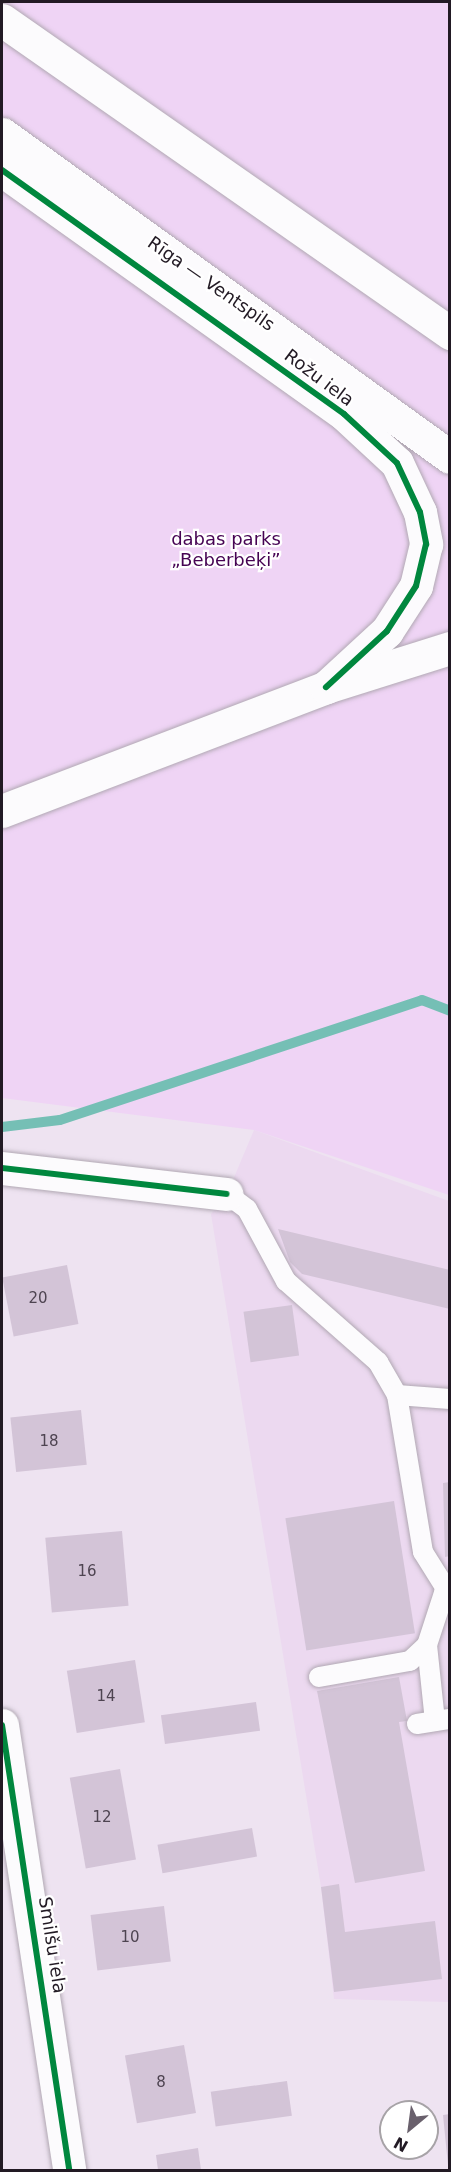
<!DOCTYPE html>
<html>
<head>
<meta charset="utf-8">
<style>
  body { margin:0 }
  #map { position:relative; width:451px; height:2172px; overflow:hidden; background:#eee3f1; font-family:"DejaVu Sans",sans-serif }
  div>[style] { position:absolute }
  .built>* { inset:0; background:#ecd9f0 }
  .green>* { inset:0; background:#efd4f5 }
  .stream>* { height:10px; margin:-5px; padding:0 5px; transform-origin:5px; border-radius:5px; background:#75bfb5 }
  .building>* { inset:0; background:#d3c4d7; transform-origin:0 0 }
  .roads { filter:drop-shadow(0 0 2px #b1a8b3) drop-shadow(0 0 2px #b1a8b3) }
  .service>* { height:20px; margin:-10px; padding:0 10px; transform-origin:10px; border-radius:10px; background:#fcfbfd }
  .minor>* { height:33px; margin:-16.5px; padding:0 16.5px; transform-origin:16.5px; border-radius:16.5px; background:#fcfbfd }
  .tertiary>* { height:33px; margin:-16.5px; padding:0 16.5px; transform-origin:16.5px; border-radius:16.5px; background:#fcfbfd }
  .trunk>* { height:33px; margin:-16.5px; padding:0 16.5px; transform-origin:16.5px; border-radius:16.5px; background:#fcfbfd }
  .cycleway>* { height:6px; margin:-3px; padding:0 3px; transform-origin:3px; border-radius:3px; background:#00873e }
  span { translate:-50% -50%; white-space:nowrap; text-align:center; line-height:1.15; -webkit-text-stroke:4.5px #fff; paint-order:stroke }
  .number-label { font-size:15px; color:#4e4451 }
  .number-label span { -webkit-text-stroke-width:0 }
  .street-label { font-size:18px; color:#221a24 }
  .park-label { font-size:18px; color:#460353 }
  .frame { position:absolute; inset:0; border:3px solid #221a24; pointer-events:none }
  .north { position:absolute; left:379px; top:2100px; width:60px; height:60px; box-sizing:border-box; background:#fff; border:2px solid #a7a3a7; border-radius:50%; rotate:209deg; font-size:16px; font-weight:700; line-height:24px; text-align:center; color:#221a24 }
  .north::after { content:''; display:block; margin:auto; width:21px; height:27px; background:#69606c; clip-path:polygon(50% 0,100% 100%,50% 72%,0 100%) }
</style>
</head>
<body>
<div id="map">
  <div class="built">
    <i style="clip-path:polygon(254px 1130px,449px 1201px,449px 2002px,334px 1999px,321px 1887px,211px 1214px,227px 1194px)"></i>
  </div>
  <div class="green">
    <i style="clip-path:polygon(2px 2px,449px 2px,449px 1195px,254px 1130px,2px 1098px)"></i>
  </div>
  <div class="stream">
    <i style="left:2px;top:1127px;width:58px;rotate:-6.9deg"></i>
    <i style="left:60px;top:1120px;width:381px;rotate:-18.3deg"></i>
    <i style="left:422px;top:1000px;width:30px;rotate:21deg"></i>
  </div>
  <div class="building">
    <i style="clip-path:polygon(278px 1229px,450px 1270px,450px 1309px,302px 1274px,290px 1262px)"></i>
    <i style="left:67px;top:1265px;width:60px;height:66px;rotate:79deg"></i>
    <i style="left:292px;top:1305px;width:51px;height:49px;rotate:82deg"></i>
    <i style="left:81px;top:1410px;width:55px;height:71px;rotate:84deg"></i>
    <i style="clip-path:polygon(450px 1482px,450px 1556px,445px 1557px,443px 1483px)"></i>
    <i style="left:394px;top:1501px;width:134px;height:110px;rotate:81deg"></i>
    <i style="left:122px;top:1531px;width:75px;height:77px;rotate:85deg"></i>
    <i style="left:135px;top:1660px;width:63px;height:69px;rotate:81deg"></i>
    <i style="clip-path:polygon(399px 1677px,407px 1721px,399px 1722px,425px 1871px,355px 1883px,317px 1691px)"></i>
    <i style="left:256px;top:1702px;width:29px;height:96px;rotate:82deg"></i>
    <i style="left:120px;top:1769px;width:92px;height:51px;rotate:80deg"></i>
    <i style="left:252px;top:1828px;width:29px;height:96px;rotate:80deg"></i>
    <i style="clip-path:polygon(339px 1884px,345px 1932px,435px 1921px,442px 1979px,334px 1992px,321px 1887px)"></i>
    <i style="left:164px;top:1906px;width:56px;height:74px;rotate:83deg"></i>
    <i style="left:184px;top:2045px;width:69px;height:60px;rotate:80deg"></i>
    <i style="left:287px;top:2081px;width:35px;height:77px;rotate:82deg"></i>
    <i style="clip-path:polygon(450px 2114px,450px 2165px,448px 2165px,443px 2115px)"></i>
    <i style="clip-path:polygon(198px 2148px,201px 2170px,158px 2170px,156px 2155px)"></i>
  </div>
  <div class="roads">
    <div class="service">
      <i style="left:227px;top:1194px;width:25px;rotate:37deg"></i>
      <i style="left:247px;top:1209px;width:82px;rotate:61.6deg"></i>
      <i style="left:286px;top:1281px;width:123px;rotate:41.4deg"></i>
      <i style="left:378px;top:1362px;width:38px;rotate:60deg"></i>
      <i style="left:397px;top:1395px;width:159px;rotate:80.6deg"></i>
      <i style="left:423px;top:1552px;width:51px;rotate:57.9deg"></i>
      <i style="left:397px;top:1395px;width:53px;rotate:4.3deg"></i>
      <i style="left:427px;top:1645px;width:76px;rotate:84deg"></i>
      <i style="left:319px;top:1677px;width:92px;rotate:-10deg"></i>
      <i style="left:410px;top:1661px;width:23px;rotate:-43deg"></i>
      <i style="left:427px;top:1645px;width:55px;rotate:-71.9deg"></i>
      <i style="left:444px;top:1593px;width:6px"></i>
      <i style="left:417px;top:1724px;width:33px;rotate:-9deg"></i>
    </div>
    <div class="minor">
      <i style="left:2px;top:1168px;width:226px;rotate:6.6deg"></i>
      <i style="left:2px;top:1725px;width:450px;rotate:81.4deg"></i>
    </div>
    <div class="tertiary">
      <i style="left:2px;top:170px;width:420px;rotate:35.5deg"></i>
      <i style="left:344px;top:414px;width:72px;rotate:42.8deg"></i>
      <i style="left:397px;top:463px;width:54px;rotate:64.9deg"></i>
      <i style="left:420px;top:512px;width:33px;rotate:79deg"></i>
      <i style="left:426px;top:544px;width:43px;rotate:103.4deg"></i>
      <i style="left:416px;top:586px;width:54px;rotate:122.8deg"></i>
      <i style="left:387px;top:631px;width:83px;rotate:137.4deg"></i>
      <i style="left:2px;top:811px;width:347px;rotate:-20.9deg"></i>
      <i style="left:326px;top:687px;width:130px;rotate:-17.5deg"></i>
    </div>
    <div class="trunk">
      <i style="left:2px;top:20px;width:547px;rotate:34.94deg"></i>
      <i style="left:2px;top:134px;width:552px;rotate:35.79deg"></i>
    </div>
  </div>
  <div class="cycleway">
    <i style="left:2px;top:170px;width:420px;rotate:35.5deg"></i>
    <i style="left:344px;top:414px;width:72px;rotate:42.8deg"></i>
    <i style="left:397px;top:463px;width:54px;rotate:64.9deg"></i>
    <i style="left:420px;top:512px;width:33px;rotate:79deg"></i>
    <i style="left:426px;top:544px;width:43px;rotate:103.4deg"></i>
    <i style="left:416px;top:586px;width:54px;rotate:122.8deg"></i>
    <i style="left:387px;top:631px;width:83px;rotate:137.4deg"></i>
    <i style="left:2px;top:1168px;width:226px;rotate:6.6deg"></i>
    <i style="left:2px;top:1725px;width:450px;rotate:81.4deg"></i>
  </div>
  <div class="number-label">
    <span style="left:38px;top:1299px">20</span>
    <span style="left:49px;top:1442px">18</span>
    <span style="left:87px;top:1572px">16</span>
    <span style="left:106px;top:1697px">14</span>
    <span style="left:102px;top:1818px">12</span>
    <span style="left:130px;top:1938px">10</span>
    <span style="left:161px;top:2083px">8</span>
  </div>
  <div class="street-label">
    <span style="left:211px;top:284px;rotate:35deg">Rīga — Ventspils</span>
    <span style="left:319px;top:378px;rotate:37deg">Rožu iela</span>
    <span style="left:52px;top:1945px;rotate:81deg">Smilšu iela</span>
  </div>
  <div class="park-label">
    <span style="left:226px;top:550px">dabas parks<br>„Beberbeķi”</span>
  </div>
  <div class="frame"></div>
  <div class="north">N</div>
</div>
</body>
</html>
